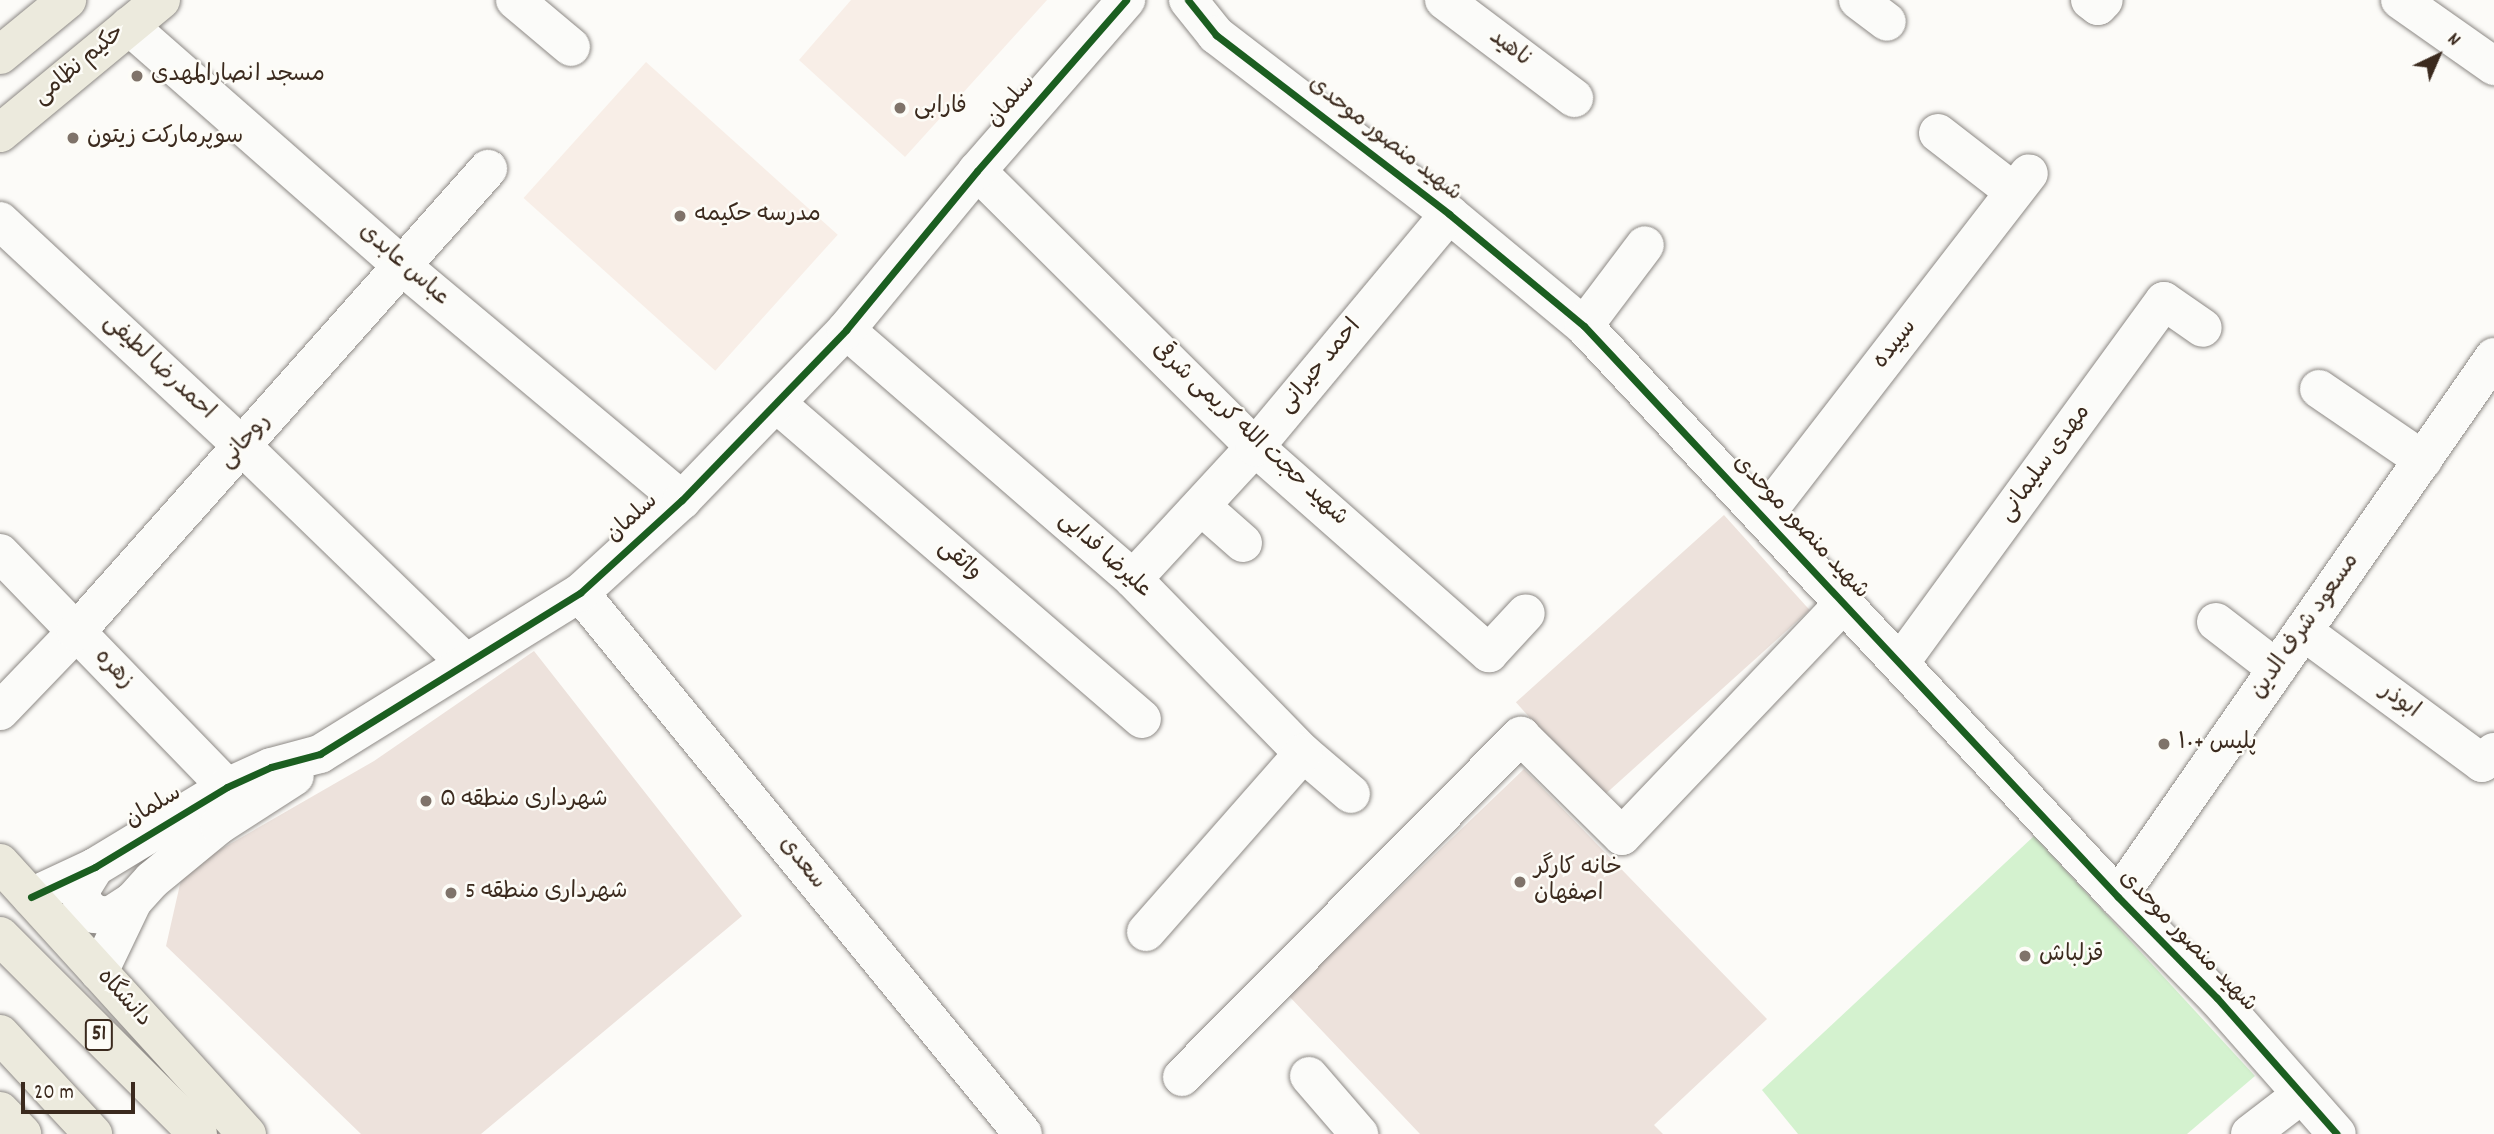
<!DOCTYPE html>
<html>
<head>
<meta charset="utf-8">
<style>
  body { margin:0 }
  #map { position:relative; width:2494px; height:1134px; overflow:hidden; background:#fcfbf8; font-family:Dekko,"Playpen Sans Arabic",sans-serif }
  div>[style] { position:absolute }
  .built>* { inset:0; background:#f8eee7; transform-origin:0 0 }
  .green>* { inset:0; background:#d4f2cf }
  .building>* { inset:0; background:#ede2dc; transform-origin:0 0 }
  .roads { filter:drop-shadow(0 0 2px #8d8985) drop-shadow(0 0 2px #8d8985) }
  .minor>* { height:38px; margin:-19px; padding:0 19px; transform-origin:19px; border-radius:19px; background:#fbfbf9 }
  .major>* { height:38px; margin:-19px; padding:0 19px; transform-origin:19px; border-radius:19px; background:#eceadd }
  .cycleway>* { height:7px; margin:-3.5px; padding:0 3.5px; transform-origin:3.5px; border-radius:3.5px; background:#1b5e20 }
  .dots>* { width:19px; height:19px; translate:-50% -50%; box-sizing:border-box; border:4px solid #fdfcf7; border-radius:50% }
  span { translate:-50% -50%; white-space:nowrap; text-align:center; line-height:1.15; -webkit-text-stroke:5px #fdfcf7; paint-order:stroke }
  .shield-label span { padding:2px 5px; background:#fdfcf7; border:2px solid; border-radius:5px; -webkit-text-stroke-width:0 }
  .shield-label { font-size:21px; color:#3b2a1e; font-weight:700 }
  .street-label { font-size:23px; color:#3b2a1e }
  .poi-label { font-size:23px; color:#3b2a1e }
  .left { translate:0 -50%; text-align:left }
  .north { position:absolute; left:2403px; top:21px; width:70px; height:70px; -webkit-text-stroke:5px #fdfcf7; paint-order:stroke; rotate:44deg; font-size:19px; font-weight:700; line-height:28px; text-align:center; color:#3b2a1e }
  .north::after { content:''; display:block; margin:auto; width:24px; height:32px; background:#3b2a1e; clip-path:polygon(50% 0,100% 100%,50% 72%,0 100%) }
  .scale { position:absolute; left:21px; top:1082px; width:114px; height:32px; box-sizing:border-box; border:4px solid #3b2a1e; border-top:0; padding-left:9px; font-size:21px; line-height:24px; white-space:nowrap; color:#3b2a1e; -webkit-text-stroke:5px #fdfcf7; paint-order:stroke }
</style>
</head>
<body>
<div id="map">
  <div class="built">
    <i style="clip-path:polygon(851px 0,1047px 0,905px 157px,799px 60px)"></i>
    <i style="left:646px;top:62px;width:258px;height:183px;rotate:42deg"></i>
  </div>
  <div class="green">
    <i style="clip-path:polygon(2034px 836px,2255px 1076px,2187px 1134px,1798px 1134px,1762px 1090px)"></i>
  </div>
  <div class="building">
    <i style="left:1724px;top:515px;width:128px;height:280px;rotate:48deg"></i>
    <i style="clip-path:polygon(534px 651px,742px 916px,481px 1134px,361px 1134px,166px 946px,183px 871px,374px 761px)"></i>
    <i style="clip-path:polygon(1524px 769px,1767px 1019px,1654px 1125px,1663px 1134px,1420px 1134px,1288px 995px)"></i>
  </div>
  <div class="roads">
    <div class="minor">
      <i style="left:515px;top:0;width:73px;rotate:40deg"></i>
      <i style="left:1188px;top:0;width:45px;rotate:51.3deg"></i>
      <i style="left:1216px;top:35px;width:294px;rotate:37.5deg"></i>
      <i style="left:1449px;top:214px;width:175px;rotate:39.7deg"></i>
      <i style="left:1584px;top:326px;width:782px;rotate:46.92deg"></i>
      <i style="left:2118px;top:897px;width:141px;rotate:45.6deg"></i>
      <i style="left:2217px;top:998px;width:181px;rotate:48.6deg"></i>
      <i style="left:1444px;top:0;width:163px;rotate:37deg"></i>
      <i style="left:1858px;top:0;width:36px;rotate:37deg"></i>
      <i style="left:2090px;top:0;width:10px;rotate:37deg"></i>
      <i style="left:2098px;top:6px;width:8px;rotate:-45deg"></i>
      <i style="left:2400px;top:0;width:115px;rotate:35.1deg"></i>
      <i style="left:129px;top:26px;width:363px;rotate:41.3deg"></i>
      <i style="left:402px;top:266px;width:365px;rotate:39.9deg"></i>
      <i style="left:1938px;top:133px;width:96px;rotate:37.8deg"></i>
      <i style="left:977px;top:171px;width:392px;rotate:44.8deg"></i>
      <i style="left:1255px;top:447px;width:312px;rotate:41.4deg"></i>
      <i style="left:1489px;top:653px;width:54px;rotate:-47.2deg"></i>
      <i style="left:0;top:221px;width:330px;rotate:42.9deg"></i>
      <i style="left:242px;top:446px;width:310px;rotate:44.1deg"></i>
      <i style="left:1584px;top:326px;width:101px;rotate:-53deg"></i>
      <i style="left:846px;top:330px;width:380px;rotate:40.9deg"></i>
      <i style="left:1133px;top:579px;width:243px;rotate:45.7deg"></i>
      <i style="left:1303px;top:753px;width:63px;rotate:40.5deg"></i>
      <i style="left:2319px;top:389px;width:126px;rotate:34.3deg"></i>
      <i style="left:777px;top:404px;width:482px;rotate:40.8deg"></i>
      <i style="left:1201px;top:506px;width:56px;rotate:41.4deg"></i>
      <i style="left:1764px;top:516px;width:433px;rotate:-52.3deg"></i>
      <i style="left:0;top:553px;width:326px;rotate:45.9deg"></i>
      <i style="left:1133px;top:579px;width:180px;rotate:-47.3deg"></i>
      <i style="left:1255px;top:447px;width:303px;rotate:-50.2deg"></i>
      <i style="left:580px;top:593px;width:699px;rotate:50.69deg"></i>
      <i style="left:2216px;top:622px;width:77px;rotate:37.6deg"></i>
      <i style="left:2303px;top:631px;width:222px;rotate:36.4deg"></i>
      <i style="left:2482px;top:763px;width:16px;rotate:-43deg"></i>
      <i style="left:1900px;top:663px;width:448px;rotate:-53.9deg"></i>
      <i style="left:2164px;top:301px;width:47px;rotate:34.7deg"></i>
      <i style="left:0;top:711px;width:110px;rotate:-46.1deg"></i>
      <i style="left:76px;top:632px;width:620px;rotate:-48.34deg"></i>
      <i style="left:95px;top:867px;width:25px;rotate:122deg"></i>
      <i style="left:82px;top:888px;width:14px;rotate:90deg"></i>
      <i style="left:82px;top:902px;width:17px;rotate:45deg"></i>
      <i style="left:94px;top:914px;width:16px;rotate:7deg"></i>
      <i style="left:110px;top:916px;width:27px;rotate:-33deg"></i>
      <i style="left:31px;top:897px;width:71px;rotate:-25.1deg"></i>
      <i style="left:95px;top:867px;width:154px;rotate:-31.2deg"></i>
      <i style="left:227px;top:787px;width:48px;rotate:-24.4deg"></i>
      <i style="left:271px;top:767px;width:51px;rotate:-14.9deg"></i>
      <i style="left:320px;top:754px;width:306px;rotate:-31.8deg"></i>
      <i style="left:580px;top:593px;width:138px;rotate:-42.4deg"></i>
      <i style="left:682px;top:500px;width:236px;rotate:-46deg"></i>
      <i style="left:846px;top:330px;width:206px;rotate:-50.5deg"></i>
      <i style="left:977px;top:171px;width:227px;rotate:-48.9deg"></i>
      <i style="left:2118px;top:897px;width:658px;rotate:-55.15deg"></i>
      <i style="left:1146px;top:932px;width:238px;rotate:-48.7deg"></i>
      <i style="left:99px;top:972px;width:79px;rotate:-64.4deg"></i>
      <i style="left:133px;top:901px;width:28px;rotate:-48deg"></i>
      <i style="left:152px;top:880px;width:87px;rotate:-39.4deg"></i>
      <i style="left:219px;top:825px;width:90px;rotate:-32.8deg"></i>
      <i style="left:1309px;top:1076px;width:77px;rotate:49.2deg"></i>
      <i style="left:1182px;top:1077px;width:481px;rotate:-45.2deg"></i>
      <i style="left:1521px;top:736px;width:142px;rotate:44.7deg"></i>
      <i style="left:1622px;top:836px;width:322px;rotate:-46.4deg"></i>
      <i style="left:2250px;top:1134px;width:64px;rotate:-37.4deg"></i>
    </div>
    <div class="major">
      <i style="left:0;top:55px;width:87px;rotate:-39.4deg"></i>
      <i style="left:0;top:133px;width:209px;rotate:-39.6deg"></i>
      <i style="left:0;top:863px;width:367px;rotate:47.7deg"></i>
      <i style="left:0;top:936px;width:280px;rotate:45deg"></i>
      <i style="left:0;top:1034px;width:137px;rotate:47.1deg"></i>
      <i style="left:0;top:1111px;width:32px;rotate:46deg"></i>
    </div>
  </div>
  <div class="cycleway">
    <i style="left:1188px;top:0;width:45px;rotate:51.3deg"></i>
    <i style="left:1216px;top:35px;width:294px;rotate:37.5deg"></i>
    <i style="left:1449px;top:214px;width:175px;rotate:39.7deg"></i>
    <i style="left:1584px;top:326px;width:782px;rotate:46.92deg"></i>
    <i style="left:2118px;top:897px;width:141px;rotate:45.6deg"></i>
    <i style="left:2217px;top:998px;width:181px;rotate:48.6deg"></i>
    <i style="left:31px;top:897px;width:71px;rotate:-25.1deg"></i>
    <i style="left:95px;top:867px;width:154px;rotate:-31.2deg"></i>
    <i style="left:227px;top:787px;width:48px;rotate:-24.4deg"></i>
    <i style="left:271px;top:767px;width:51px;rotate:-14.9deg"></i>
    <i style="left:320px;top:754px;width:306px;rotate:-31.8deg"></i>
    <i style="left:580px;top:593px;width:138px;rotate:-42.4deg"></i>
    <i style="left:682px;top:500px;width:236px;rotate:-46deg"></i>
    <i style="left:846px;top:330px;width:206px;rotate:-50.5deg"></i>
    <i style="left:977px;top:171px;width:227px;rotate:-48.9deg"></i>
  </div>
  <div class="dots">
    <i style="left:137px;top:76px;background:#7f736a"></i>
    <i style="left:900px;top:108px;background:#7f736a"></i>
    <i style="left:73px;top:138px;background:#7f736a"></i>
    <i style="left:680px;top:216px;background:#7f736a"></i>
    <i style="left:2164px;top:744px;background:#7f736a"></i>
    <i style="left:426px;top:801px;background:#7f736a"></i>
    <i style="left:1520px;top:882px;background:#7f736a"></i>
    <i style="left:451px;top:893px;background:#7f736a"></i>
    <i style="left:2025px;top:956px;background:#7f736a"></i>
  </div>
  <div class="shield-label">
    <span style="left:99px;top:1035px">51</span>
  </div>
  <div class="street-label">
    <span style="left:1509px;top:49px;rotate:37deg">ناهید</span>
    <span style="left:80px;top:66px;rotate:-40deg">حکیم نظامی</span>
    <span style="left:1012px;top:102px;rotate:-49deg">سلمان</span>
    <span style="left:1384px;top:140px;rotate:38deg">شهید منصور موحدی</span>
    <span style="left:403px;top:266px;rotate:41deg">عباس عابدی</span>
    <span style="left:1896px;top:345px;rotate:-52deg">سپیده</span>
    <span style="left:1321px;top:367px;rotate:-50deg">احمد حیرانی</span>
    <span style="left:158px;top:368px;rotate:43deg">احمدرضا لطیفی</span>
    <span style="left:1249px;top:435px;rotate:43deg">شهید حجت الله کریمی شرقی</span>
    <span style="left:246px;top:442px;rotate:-48deg">روحانی</span>
    <span style="left:2046px;top:464px;rotate:-54deg">مهدی سلیمانی</span>
    <span style="left:633px;top:519px;rotate:-42deg">سلمان</span>
    <span style="left:1800px;top:528px;rotate:47deg">شهید منصور موحدی</span>
    <span style="left:1104px;top:556px;rotate:42deg">علیرضا فدایی</span>
    <span style="left:959px;top:561px;rotate:41deg">واثقی</span>
    <span style="left:2306px;top:627px;rotate:-55deg">مسعود شرف الدین</span>
    <span style="left:113px;top:670px;rotate:46deg">زهره</span>
    <span style="left:2399px;top:702px;rotate:36deg">ابوذر</span>
    <span style="left:154px;top:808px;rotate:-31deg">سلمان</span>
    <span style="left:801px;top:864px;rotate:51deg">سعدی</span>
    <span style="left:2187px;top:942px;rotate:46deg">شهید منصور موحدی</span>
    <span style="left:123px;top:999px;rotate:48deg">دانشگاه</span>
  </div>
  <div class="poi-label">
    <span class="left" style="left:151px;top:76px">مسجد انصارالمهدی</span>
    <span class="left" style="left:914px;top:108px">فارابی</span>
    <span class="left" style="left:87px;top:138px">سوپرمارکت زیتون</span>
    <span class="left" style="left:694px;top:216px">مدرسه حکیمه</span>
    <span class="left" style="left:2178px;top:744px">پلیس +۱۰</span>
    <span class="left" style="left:440px;top:801px">شهرداری منطقه ۵</span>
    <span class="left" style="left:1534px;top:882px">خانه کارگر<br>اصفهان</span>
    <span class="left" style="left:465px;top:893px">شهرداری منطقه 5</span>
    <span class="left" style="left:2039px;top:956px">قزلباش</span>
  </div>
  <div class="north">N</div>
  <div class="scale">20 m</div>
</div>
</body>
</html>
